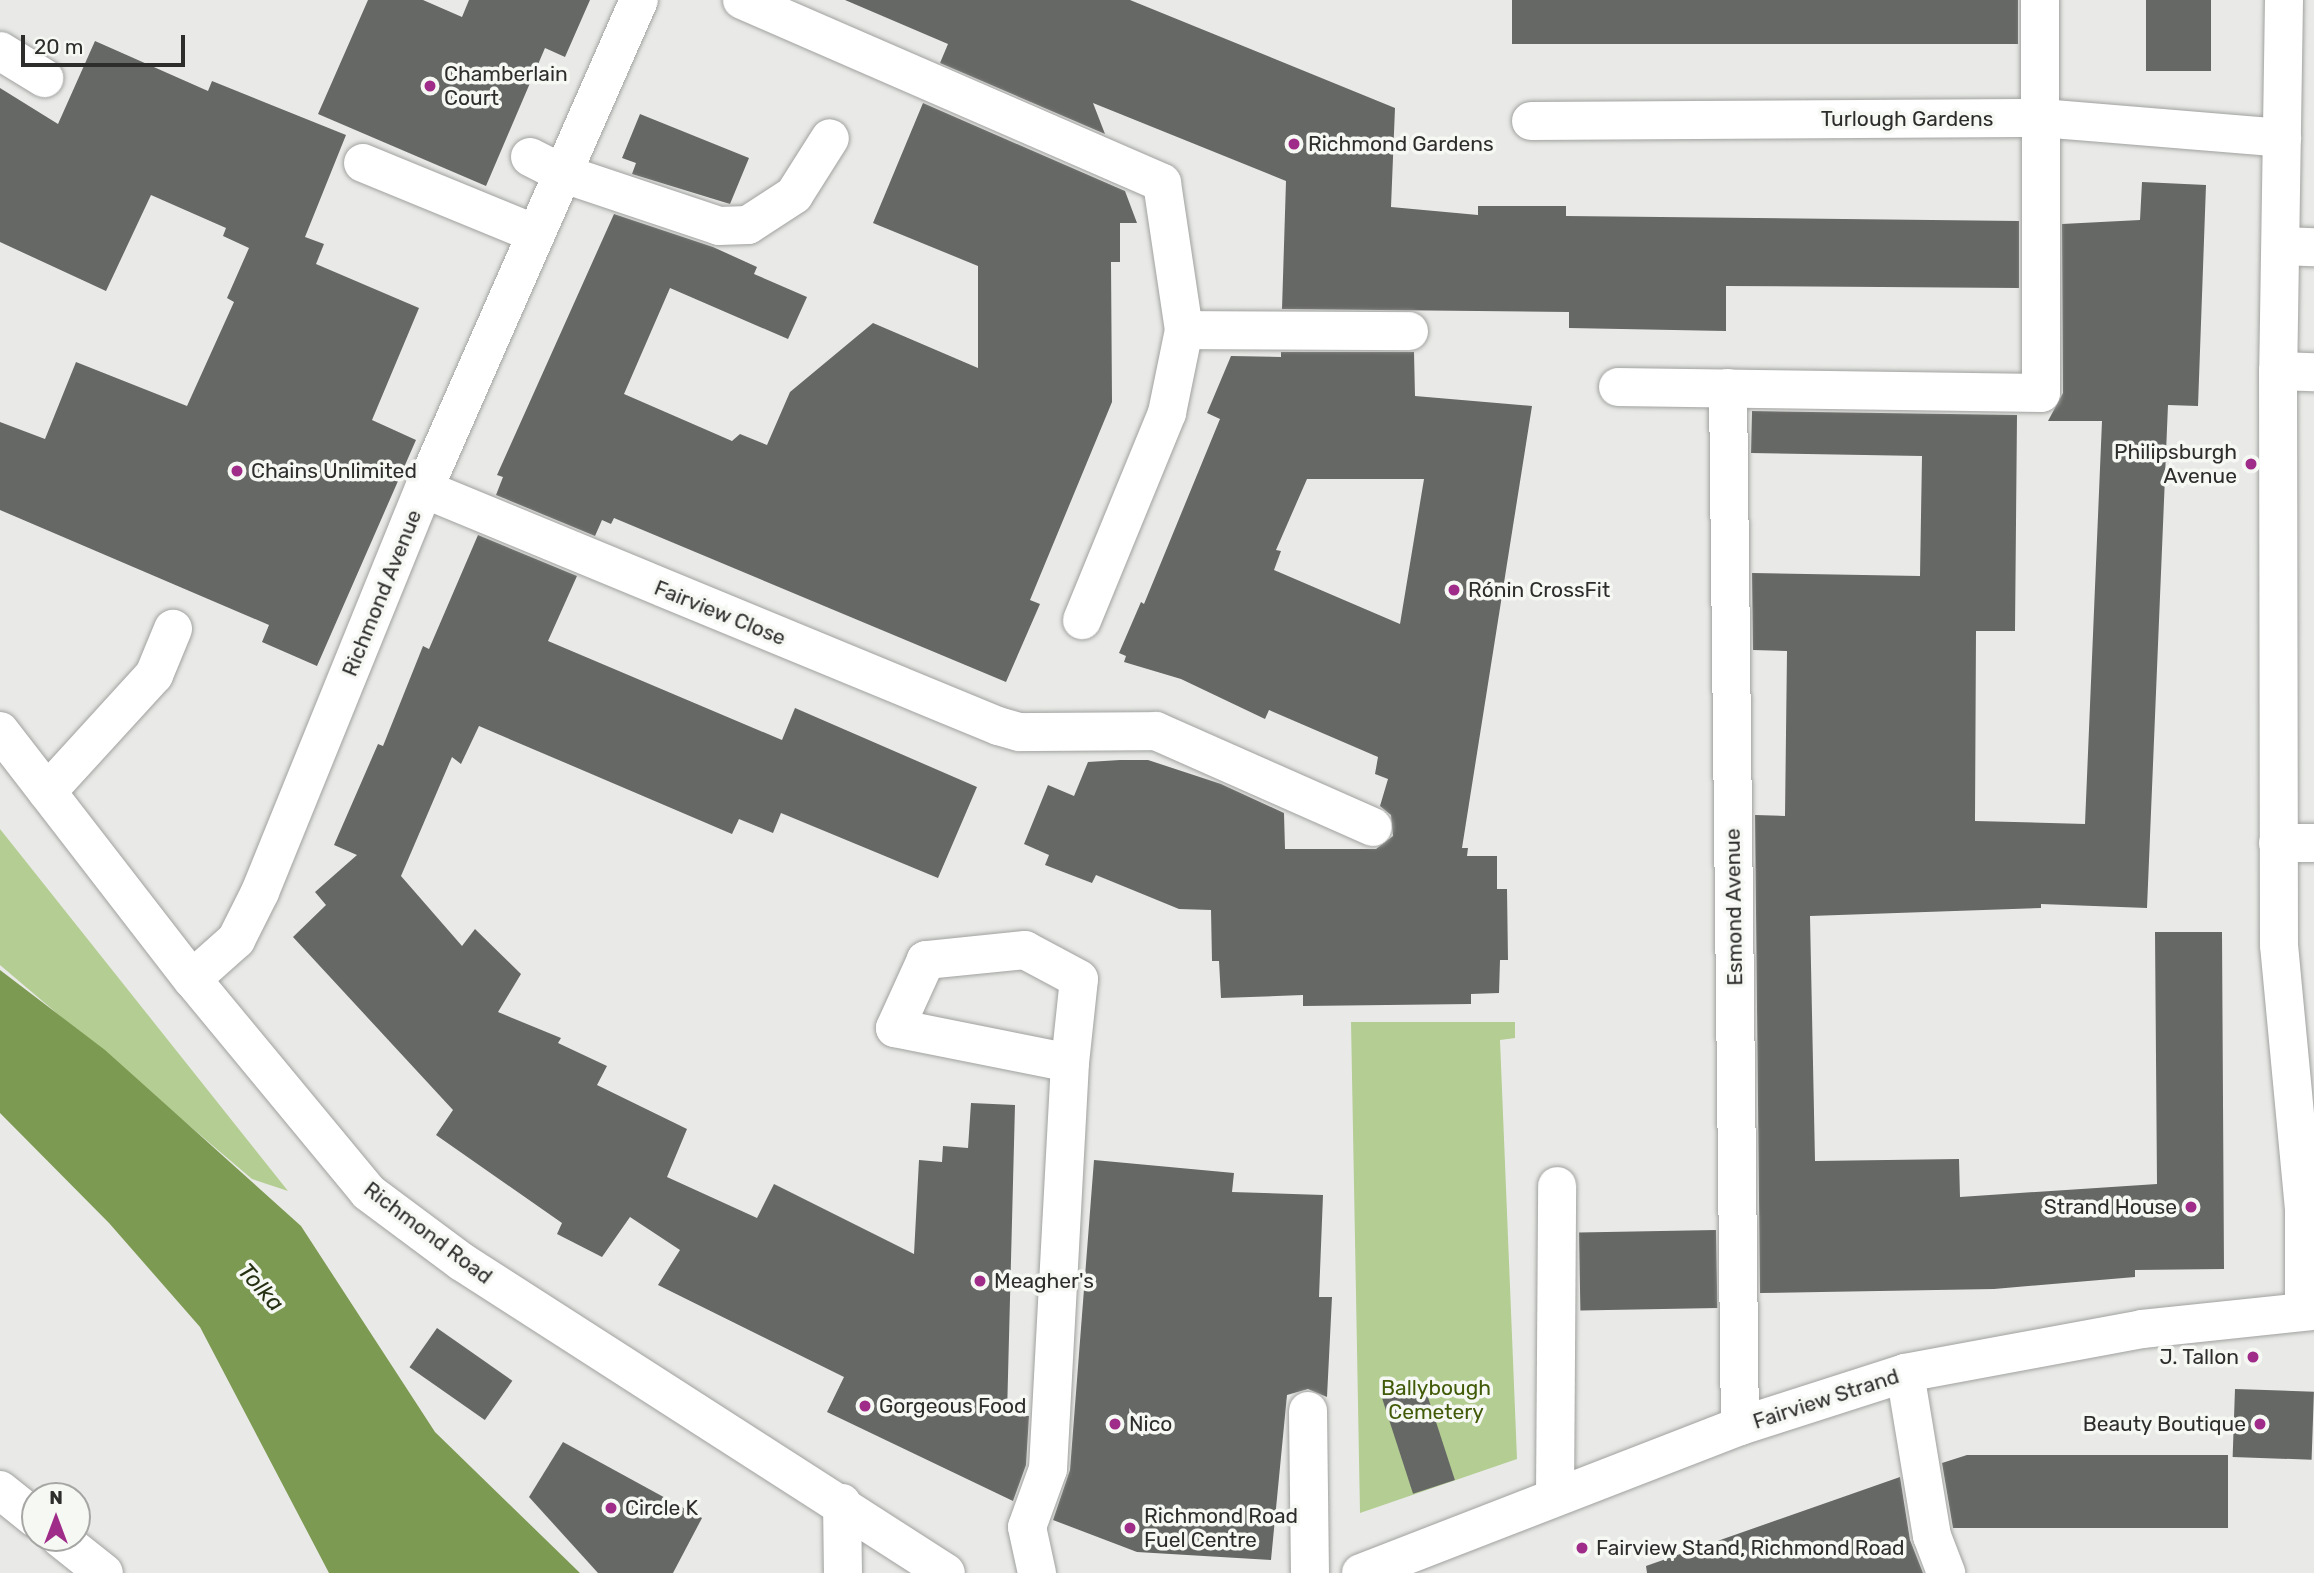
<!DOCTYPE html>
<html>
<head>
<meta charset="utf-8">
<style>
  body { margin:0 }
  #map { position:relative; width:2314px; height:1573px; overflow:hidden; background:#e9eae7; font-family:Rubik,sans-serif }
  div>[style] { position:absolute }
  .green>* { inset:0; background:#b4cd93 }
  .water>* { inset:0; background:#7d9a52 }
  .building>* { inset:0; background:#666865; transform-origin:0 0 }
  .roads { filter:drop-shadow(0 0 2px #a0a29f) drop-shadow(0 0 2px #a0a29f) }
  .minor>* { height:38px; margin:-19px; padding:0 19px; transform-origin:19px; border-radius:19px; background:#fff }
  .major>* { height:38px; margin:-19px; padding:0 19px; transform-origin:19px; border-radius:19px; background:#fff }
  .dots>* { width:19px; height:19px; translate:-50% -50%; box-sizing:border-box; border:4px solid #f6f8f4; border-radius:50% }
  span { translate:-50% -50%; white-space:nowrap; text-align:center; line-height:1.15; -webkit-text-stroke:7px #f6f8f4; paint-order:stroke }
  .poi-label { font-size:21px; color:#2d2d2c }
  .left { translate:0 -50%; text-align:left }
  .right { translate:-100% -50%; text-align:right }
  .street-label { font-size:21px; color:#2d2d2c }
  .park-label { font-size:21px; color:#415b09 }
  .water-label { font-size:23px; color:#253112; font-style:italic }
  .north { position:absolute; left:21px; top:1482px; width:70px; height:70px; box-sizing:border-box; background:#f6f8f4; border:2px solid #a6a7a4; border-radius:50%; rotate:0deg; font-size:19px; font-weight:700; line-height:28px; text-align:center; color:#2d2d2c }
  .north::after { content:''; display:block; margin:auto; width:24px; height:32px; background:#9f2c88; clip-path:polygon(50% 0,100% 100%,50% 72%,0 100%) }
  .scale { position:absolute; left:21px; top:35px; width:164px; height:32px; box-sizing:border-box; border:4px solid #2d2d2c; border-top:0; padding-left:9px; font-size:21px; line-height:24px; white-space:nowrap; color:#2d2d2c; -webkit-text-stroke:5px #f6f8f4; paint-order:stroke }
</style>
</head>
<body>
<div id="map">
  <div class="green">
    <i style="clip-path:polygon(0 829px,288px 1191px,252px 1179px,0 965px)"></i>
    <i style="clip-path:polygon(1351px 1022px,1515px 1022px,1515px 1038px,1500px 1040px,1517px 1459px,1360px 1513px)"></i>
  </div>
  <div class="water">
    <i style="clip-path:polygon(0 970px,105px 1050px,301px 1226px,435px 1432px,580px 1573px,329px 1573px,200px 1327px,109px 1223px,0 1113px)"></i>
  </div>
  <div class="building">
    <i style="clip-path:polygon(368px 0,423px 0,462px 17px,469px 0,590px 0,565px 57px,545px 48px,486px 186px,318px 114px)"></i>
    <i style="clip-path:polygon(845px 0,1130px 0,1395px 108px,1391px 207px,1478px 215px,1478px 206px,1566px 206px,1566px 216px,2019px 221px,2019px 288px,1726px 286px,1726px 331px,1569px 328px,1569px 312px,1282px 309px,1286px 181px,1093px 103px,1105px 134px,940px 63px,948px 44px)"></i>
    <i style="left:1512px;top:0;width:506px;height:44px"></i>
    <i style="left:2146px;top:0;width:65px;height:71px"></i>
    <i style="clip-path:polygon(95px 41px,208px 91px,212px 81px,346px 135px,305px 237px,324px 244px,316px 264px,419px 308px,372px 420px,416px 440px,317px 666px,262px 642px,269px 625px,0 510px,0 422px,45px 439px,76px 362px,187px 406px,234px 302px,227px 298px,249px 248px,223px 236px,226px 228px,151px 195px,106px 291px,0 242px,0 88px,58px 124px)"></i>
    <i style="clip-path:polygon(923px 103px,1125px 191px,1137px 223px,1120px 223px,1120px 262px,1111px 262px,1112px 402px,1030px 600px,1040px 604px,1006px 682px,614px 518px,611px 524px,602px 520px,595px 536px,496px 495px,503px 477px,497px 475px,614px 214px,713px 247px,757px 267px,754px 274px,807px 297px,788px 339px,670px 288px,624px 394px,732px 441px,740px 434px,767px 445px,790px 392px,873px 323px,978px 368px,978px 266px,873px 223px)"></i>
    <i style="clip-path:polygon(640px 114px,749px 158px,730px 204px,632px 174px,636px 163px,622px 158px)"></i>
    <i style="clip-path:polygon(2142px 182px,2206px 185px,2198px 406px,2168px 405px,2147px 908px,2041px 904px,2041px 908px,1810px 916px,1815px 1161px,1959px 1159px,1960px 1197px,2157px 1184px,2155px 932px,2222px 932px,2224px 1269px,2135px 1270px,2135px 1277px,1994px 1289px,1760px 1293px,1755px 815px,1785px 816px,1787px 651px,1753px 650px,1752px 573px,1920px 576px,1922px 456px,1751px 453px,1752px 411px,2017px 415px,2015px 631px,1976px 631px,1975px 821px,2085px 824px,2102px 421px,2048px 421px,2063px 393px,2062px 224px,2140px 220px)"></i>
    <i style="clip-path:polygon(evenodd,1281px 352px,1414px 352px,1415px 396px,1532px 406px,1462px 848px,1468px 848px,1467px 856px,1497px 856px,1497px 889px,1507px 889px,1508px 960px,1500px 960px,1499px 993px,1471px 994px,1471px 1004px,1303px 1006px,1303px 995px,1221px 998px,1219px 961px,1212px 961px,1211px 910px,1179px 909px,1096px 875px,1092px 883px,1045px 865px,1049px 855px,1024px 844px,1048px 785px,1074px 796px,1088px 762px,1120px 760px,1148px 760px,1221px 784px,1284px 813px,1285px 849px,1376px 849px,1393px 836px,1391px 815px,1380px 806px,1388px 779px,1375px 774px,1378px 757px,1269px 710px,1265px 719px,1181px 679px,1124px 662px,1126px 656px,1119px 653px,1141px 602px,1144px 604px,1220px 419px,1207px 413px,1231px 356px,1281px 357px,1281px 352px,1307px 479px,1424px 479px,1400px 624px,1274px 570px,1281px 551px,1276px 550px,1307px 479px)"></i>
    <i style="clip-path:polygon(478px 535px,577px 576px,548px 641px,782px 740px,795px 708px,977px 787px,938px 878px,781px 813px,773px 833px,739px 819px,732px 834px,479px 726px,461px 764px,452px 757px,401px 876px,462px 946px,475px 929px,521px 974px,498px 1012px,561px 1038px,558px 1043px,607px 1066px,597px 1085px,687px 1129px,667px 1177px,757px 1218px,774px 1184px,914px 1254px,919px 1160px,942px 1162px,943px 1146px,968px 1148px,971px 1103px,1015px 1105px,1007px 1415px,1029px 1416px,1026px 1465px,1013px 1501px,827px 1412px,844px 1377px,658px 1285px,680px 1250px,630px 1217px,602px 1257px,557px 1234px,562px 1223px,436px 1135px,453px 1110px,293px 937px,326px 905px,315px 892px,357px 855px,334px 845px,378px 744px,383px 746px,423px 646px,429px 649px)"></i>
    <i style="clip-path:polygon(1094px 1160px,1234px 1173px,1232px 1192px,1323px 1195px,1319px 1297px,1332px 1297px,1327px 1397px,1308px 1389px,1287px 1395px,1271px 1560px,1137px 1552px,1053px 1520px,1070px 1470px)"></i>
    <i style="left:1716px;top:1230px;width:78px;height:137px;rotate:89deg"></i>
    <i style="left:437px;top:1328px;width:92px;height:48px;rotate:35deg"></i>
    <i style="left:1424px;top:1385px;width:100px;height:44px;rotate:72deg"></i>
    <i style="left:2235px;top:1389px;width:79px;height:68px;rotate:2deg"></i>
    <i style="clip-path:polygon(563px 1442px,702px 1518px,673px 1573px,598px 1573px,529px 1497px)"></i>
    <i style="clip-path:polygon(1967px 1455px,2228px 1455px,2228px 1528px,1953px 1528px,1942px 1463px)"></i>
    <i style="clip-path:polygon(1900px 1477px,1910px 1540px,1923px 1573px,1647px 1573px,1646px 1566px)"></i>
  </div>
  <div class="roads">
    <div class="minor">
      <i style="left:742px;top:0;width:458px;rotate:23.5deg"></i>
      <i style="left:1162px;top:183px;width:149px;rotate:81.5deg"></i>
      <i style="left:1184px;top:330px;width:85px;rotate:101.6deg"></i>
      <i style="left:1167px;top:413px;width:224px;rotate:112.3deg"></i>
      <i style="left:2284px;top:0;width:371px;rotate:90.9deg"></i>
      <i style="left:2278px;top:371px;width:574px;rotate:89.9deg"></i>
      <i style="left:2279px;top:945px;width:267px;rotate:84.6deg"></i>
      <i style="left:2304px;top:1211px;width:100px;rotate:90deg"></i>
      <i style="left:0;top:51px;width:52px;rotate:31.5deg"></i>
      <i style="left:1531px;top:121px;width:510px;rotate:-0.34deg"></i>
      <i style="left:2041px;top:118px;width:242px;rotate:4.7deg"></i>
      <i style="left:530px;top:157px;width:38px;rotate:27deg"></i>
      <i style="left:564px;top:174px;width:163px;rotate:18.5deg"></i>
      <i style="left:719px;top:226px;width:29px;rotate:-2deg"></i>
      <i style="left:748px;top:225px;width:55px;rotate:-33.1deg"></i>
      <i style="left:794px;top:195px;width:67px;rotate:-57.7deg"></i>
      <i style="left:363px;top:163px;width:187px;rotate:22.3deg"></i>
      <i style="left:2281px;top:246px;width:33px;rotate:2deg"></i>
      <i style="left:1184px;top:330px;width:225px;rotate:0.3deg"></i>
      <i style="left:2278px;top:371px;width:36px;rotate:2deg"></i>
      <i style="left:1618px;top:387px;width:423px;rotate:0.8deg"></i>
      <i style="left:2041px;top:393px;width:393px;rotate:-90.1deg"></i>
      <i style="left:1728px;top:388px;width:1038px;rotate:89.34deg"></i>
      <i style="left:424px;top:489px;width:621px;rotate:22.44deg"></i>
      <i style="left:998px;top:726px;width:22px;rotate:16deg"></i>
      <i style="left:1019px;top:732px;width:137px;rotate:-0.4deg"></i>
      <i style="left:1156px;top:731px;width:237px;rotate:23.9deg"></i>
      <i style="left:0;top:731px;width:314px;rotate:52.3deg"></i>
      <i style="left:192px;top:979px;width:276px;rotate:50.4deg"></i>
      <i style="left:368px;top:1192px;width:117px;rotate:36.7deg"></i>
      <i style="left:462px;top:1262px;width:575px;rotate:32.72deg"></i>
      <i style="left:47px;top:792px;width:159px;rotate:-47.6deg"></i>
      <i style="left:154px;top:675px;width:50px;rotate:-67.6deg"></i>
      <i style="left:2278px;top:843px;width:36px"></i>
      <i style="left:192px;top:979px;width:59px;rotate:-41.6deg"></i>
      <i style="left:236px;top:940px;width:54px;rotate:-63.4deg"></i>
      <i style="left:260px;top:892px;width:435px;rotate:-67.9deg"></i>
      <i style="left:424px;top:489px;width:534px;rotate:-66.27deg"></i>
      <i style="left:1905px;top:1373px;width:165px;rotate:80.6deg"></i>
      <i style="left:1932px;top:1536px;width:40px;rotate:69deg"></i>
      <i style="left:1308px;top:1411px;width:162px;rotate:89.3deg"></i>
      <i style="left:0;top:1490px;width:45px;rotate:38.7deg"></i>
      <i style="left:1555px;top:1497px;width:311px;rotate:-89.6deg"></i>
      <i style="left:842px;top:1503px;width:70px;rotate:89.2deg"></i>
      <i style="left:60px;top:1538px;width:56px;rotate:38.5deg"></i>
      <i style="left:1037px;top:1573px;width:47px;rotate:-102.3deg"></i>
      <i style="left:1027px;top:1527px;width:62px;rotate:-70.1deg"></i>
      <i style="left:1048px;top:1469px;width:407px;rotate:-86.9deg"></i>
      <i style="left:1070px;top:1063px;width:84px;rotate:-83.9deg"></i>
      <i style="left:1079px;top:979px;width:61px;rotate:-151.8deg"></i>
      <i style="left:1025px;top:950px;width:100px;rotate:174.2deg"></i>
      <i style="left:926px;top:960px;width:75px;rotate:114.5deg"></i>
      <i style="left:895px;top:1028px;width:178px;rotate:11.3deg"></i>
    </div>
    <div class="major">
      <i style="left:1361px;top:1573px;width:407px;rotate:-21.2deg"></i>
      <i style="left:1740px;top:1426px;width:173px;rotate:-17.8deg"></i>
      <i style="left:1905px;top:1373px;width:241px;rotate:-10.5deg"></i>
      <i style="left:2142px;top:1329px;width:173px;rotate:-6deg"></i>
    </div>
  </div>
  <div class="dots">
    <i style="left:430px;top:86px;background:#9f2c88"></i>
    <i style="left:1294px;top:144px;background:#9f2c88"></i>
    <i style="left:2251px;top:464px;background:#9f2c88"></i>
    <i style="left:237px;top:471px;background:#9f2c88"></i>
    <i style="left:1454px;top:590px;background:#9f2c88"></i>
    <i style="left:2191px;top:1207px;background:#9f2c88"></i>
    <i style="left:980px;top:1281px;background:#9f2c88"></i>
    <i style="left:2253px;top:1357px;background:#9f2c88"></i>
    <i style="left:865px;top:1406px;background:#9f2c88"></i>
    <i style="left:1115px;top:1424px;background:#9f2c88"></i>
    <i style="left:2260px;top:1424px;background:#9f2c88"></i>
    <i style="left:611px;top:1508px;background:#9f2c88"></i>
    <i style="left:1130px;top:1528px;background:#9f2c88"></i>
    <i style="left:1582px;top:1548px;background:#9f2c88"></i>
  </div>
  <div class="poi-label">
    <span class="left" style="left:444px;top:86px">Chamberlain<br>Court</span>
    <span class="left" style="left:1308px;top:144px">Richmond Gardens</span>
    <span class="right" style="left:2237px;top:464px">Philipsburgh<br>Avenue</span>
    <span class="left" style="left:251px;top:471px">Chains Unlimited</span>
    <span class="left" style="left:1468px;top:590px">Rónin CrossFit</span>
    <span class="right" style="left:2177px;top:1207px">Strand House</span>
    <span class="left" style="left:994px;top:1281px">Meagher's</span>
    <span class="right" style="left:2239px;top:1357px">J. Tallon</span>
    <span class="left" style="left:879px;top:1406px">Gorgeous Food</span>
    <span class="left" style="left:1129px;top:1424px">Nico</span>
    <span class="right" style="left:2246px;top:1424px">Beauty Boutique</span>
    <span class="left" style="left:625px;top:1508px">Circle K</span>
    <span class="left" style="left:1144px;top:1528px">Richmond Road<br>Fuel Centre</span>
    <span class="left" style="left:1596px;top:1548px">Fairview Stand, Richmond Road</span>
  </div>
  <div class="street-label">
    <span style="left:1907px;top:119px">Turlough Gardens</span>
    <span style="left:382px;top:593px;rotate:-68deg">Richmond Avenue</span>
    <span style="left:720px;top:613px;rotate:22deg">Fairview Close</span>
    <span style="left:1734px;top:907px;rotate:-91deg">Esmond Avenue</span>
    <span style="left:428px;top:1233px;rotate:37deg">Richmond Road</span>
    <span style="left:1826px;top:1399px;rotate:-18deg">Fairview Strand</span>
  </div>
  <div class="park-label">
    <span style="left:1436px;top:1400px">Ballybough<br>Cemetery</span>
  </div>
  <div class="water-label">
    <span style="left:261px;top:1287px;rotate:48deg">Tolka</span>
  </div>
  <div class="north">N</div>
  <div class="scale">20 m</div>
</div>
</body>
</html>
